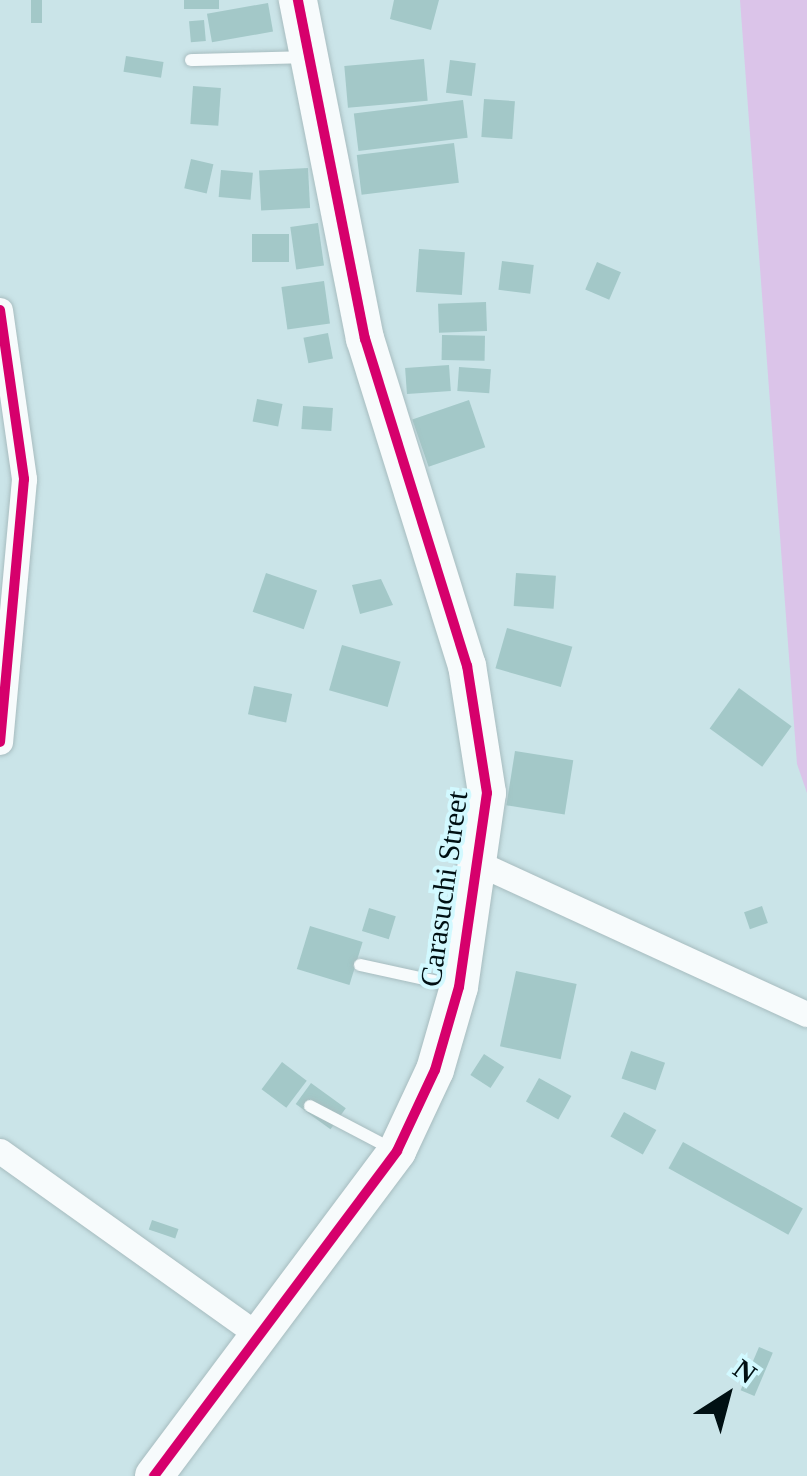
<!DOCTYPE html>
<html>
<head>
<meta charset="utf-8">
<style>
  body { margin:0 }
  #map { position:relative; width:807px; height:1476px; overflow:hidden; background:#cae4e8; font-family:"Times New Roman",serif }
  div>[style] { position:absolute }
  .green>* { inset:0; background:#dbc4e9 }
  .building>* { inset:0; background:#a3c8c8; transform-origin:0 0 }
  .roads { filter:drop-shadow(0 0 2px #a7bcbf) drop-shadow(0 0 2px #a7bcbf) }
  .lane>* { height:12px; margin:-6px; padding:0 6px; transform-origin:6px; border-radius:6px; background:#f7fbfc }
  .street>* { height:25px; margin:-12.5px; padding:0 12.5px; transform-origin:12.5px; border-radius:12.5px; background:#f7fbfc }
  .secondary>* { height:38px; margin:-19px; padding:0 19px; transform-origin:19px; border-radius:19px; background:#f7fbfc }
  .cycleway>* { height:10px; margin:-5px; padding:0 5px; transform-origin:5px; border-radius:5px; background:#d6006c }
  span { translate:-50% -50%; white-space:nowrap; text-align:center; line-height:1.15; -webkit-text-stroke:8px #d2f9ff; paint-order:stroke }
  .street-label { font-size:30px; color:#011013 }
  .north { position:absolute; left:677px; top:1346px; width:100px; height:100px; -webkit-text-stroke:8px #d2f9ff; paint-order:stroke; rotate:36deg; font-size:28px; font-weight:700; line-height:40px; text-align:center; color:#011013 }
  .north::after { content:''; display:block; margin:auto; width:35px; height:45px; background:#011013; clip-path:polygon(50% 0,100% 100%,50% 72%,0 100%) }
</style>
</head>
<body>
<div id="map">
  <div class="green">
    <i style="clip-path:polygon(740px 0,807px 0,807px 793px,797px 764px)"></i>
  </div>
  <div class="building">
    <i style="left:31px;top:0;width:11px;height:23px"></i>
    <i style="left:184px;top:0;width:35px;height:9px"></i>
    <i style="clip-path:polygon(394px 0,439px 0,431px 30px,390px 19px)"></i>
    <i style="left:268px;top:3px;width:29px;height:62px;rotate:80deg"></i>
    <i style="left:204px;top:20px;width:21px;height:15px;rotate:85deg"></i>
    <i style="left:126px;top:56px;width:38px;height:16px;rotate:9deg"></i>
    <i style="left:424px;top:59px;width:42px;height:80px;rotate:85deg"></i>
    <i style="left:450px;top:60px;width:26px;height:33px;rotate:7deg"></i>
    <i style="left:193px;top:86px;width:28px;height:38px;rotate:4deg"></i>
    <i style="left:484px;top:99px;width:31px;height:38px;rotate:4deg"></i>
    <i style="left:463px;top:100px;width:38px;height:110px;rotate:83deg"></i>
    <i style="left:454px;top:143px;width:40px;height:98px;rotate:83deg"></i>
    <i style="left:191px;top:159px;width:23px;height:30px;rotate:13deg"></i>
    <i style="left:308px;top:168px;width:40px;height:49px;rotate:87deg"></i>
    <i style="left:221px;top:170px;width:32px;height:27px;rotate:5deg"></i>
    <i style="left:318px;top:223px;width:43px;height:28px;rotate:82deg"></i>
    <i style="left:252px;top:234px;width:37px;height:28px"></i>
    <i style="left:419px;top:249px;width:46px;height:43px;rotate:4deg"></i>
    <i style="left:502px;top:261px;width:32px;height:29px;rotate:7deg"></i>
    <i style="left:597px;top:262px;width:26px;height:30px;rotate:23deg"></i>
    <i style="left:324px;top:281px;width:43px;height:43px;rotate:82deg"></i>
    <i style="left:486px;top:302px;width:29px;height:48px;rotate:88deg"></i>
    <i style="left:328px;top:333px;width:26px;height:25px;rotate:79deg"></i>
    <i style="left:442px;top:335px;width:43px;height:25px;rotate:1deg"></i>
    <i style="left:449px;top:365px;width:26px;height:44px;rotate:86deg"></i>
    <i style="left:459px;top:367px;width:32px;height:24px;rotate:4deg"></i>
    <i style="left:257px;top:399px;width:26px;height:23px;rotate:11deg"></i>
    <i style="left:469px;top:400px;width:50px;height:60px;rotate:71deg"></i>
    <i style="left:303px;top:406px;width:30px;height:23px;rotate:4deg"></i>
    <i style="left:266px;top:573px;width:54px;height:41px;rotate:19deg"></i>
    <i style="left:516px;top:573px;width:40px;height:33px;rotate:4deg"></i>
    <i style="clip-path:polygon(381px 579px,393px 605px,360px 614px,352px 585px)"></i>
    <i style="left:507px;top:628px;width:68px;height:42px;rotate:16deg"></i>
    <i style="left:342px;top:645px;width:61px;height:47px;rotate:16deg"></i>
    <i style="left:254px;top:686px;width:39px;height:29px;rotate:12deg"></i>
    <i style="left:739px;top:688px;width:65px;height:50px;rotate:36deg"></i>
    <i style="left:515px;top:751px;width:59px;height:55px;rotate:9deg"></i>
    <i style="left:762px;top:906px;width:18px;height:19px;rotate:71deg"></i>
    <i style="left:369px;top:908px;width:28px;height:24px;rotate:17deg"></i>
    <i style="left:310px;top:926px;width:55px;height:45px;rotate:17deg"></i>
    <i style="left:516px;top:971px;width:62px;height:77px;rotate:12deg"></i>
    <i style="left:631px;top:1051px;width:36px;height:29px;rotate:19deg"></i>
    <i style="left:484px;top:1054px;width:24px;height:25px;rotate:33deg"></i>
    <i style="left:282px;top:1062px;width:31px;height:34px;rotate:37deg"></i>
    <i style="left:539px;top:1078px;width:37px;height:27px;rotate:29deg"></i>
    <i style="left:311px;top:1083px;width:43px;height:26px;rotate:36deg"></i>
    <i style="left:624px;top:1112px;width:37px;height:28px;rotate:29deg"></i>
    <i style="left:683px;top:1142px;width:137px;height:30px;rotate:29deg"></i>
    <i style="left:152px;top:1220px;width:28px;height:10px;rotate:19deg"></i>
    <i style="left:759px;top:1347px;width:15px;height:47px;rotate:23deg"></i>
  </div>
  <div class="roads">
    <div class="lane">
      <i style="left:191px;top:60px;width:113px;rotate:-1.5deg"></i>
      <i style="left:360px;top:965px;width:98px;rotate:12.3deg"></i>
      <i style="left:310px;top:1106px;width:93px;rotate:27.7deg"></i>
    </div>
    <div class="street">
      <i style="left:0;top:310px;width:171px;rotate:81.9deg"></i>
      <i style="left:24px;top:479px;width:264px;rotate:95.2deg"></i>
      <i style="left:476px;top:862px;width:364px;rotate:24.7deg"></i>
      <i style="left:0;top:1151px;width:315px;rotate:35.5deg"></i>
    </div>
    <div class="secondary">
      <i style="left:154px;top:1476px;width:406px;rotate:-53.2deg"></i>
      <i style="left:397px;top:1151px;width:89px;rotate:-64.9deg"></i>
      <i style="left:435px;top:1070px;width:86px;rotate:-73.9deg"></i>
      <i style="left:459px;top:987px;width:196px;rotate:-81.8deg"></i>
      <i style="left:487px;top:793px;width:129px;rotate:-98.9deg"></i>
      <i style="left:467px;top:666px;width:343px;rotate:-107.3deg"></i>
      <i style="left:365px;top:339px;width:346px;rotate:-101.2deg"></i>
    </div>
  </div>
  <div class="cycleway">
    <i style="left:0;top:310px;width:171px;rotate:81.9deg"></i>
    <i style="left:24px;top:479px;width:264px;rotate:95.2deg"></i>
    <i style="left:154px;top:1476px;width:406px;rotate:-53.2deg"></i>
    <i style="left:397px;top:1151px;width:89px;rotate:-64.9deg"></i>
    <i style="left:435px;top:1070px;width:86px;rotate:-73.9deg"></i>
    <i style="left:459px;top:987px;width:196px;rotate:-81.8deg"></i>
    <i style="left:487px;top:793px;width:129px;rotate:-98.9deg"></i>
    <i style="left:467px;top:666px;width:343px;rotate:-107.3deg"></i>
    <i style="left:365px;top:339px;width:346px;rotate:-101.2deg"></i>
  </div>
  <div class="street-label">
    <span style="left:444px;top:889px;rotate:-82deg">Carasuchi Street</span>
  </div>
  <div class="north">N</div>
</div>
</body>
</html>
